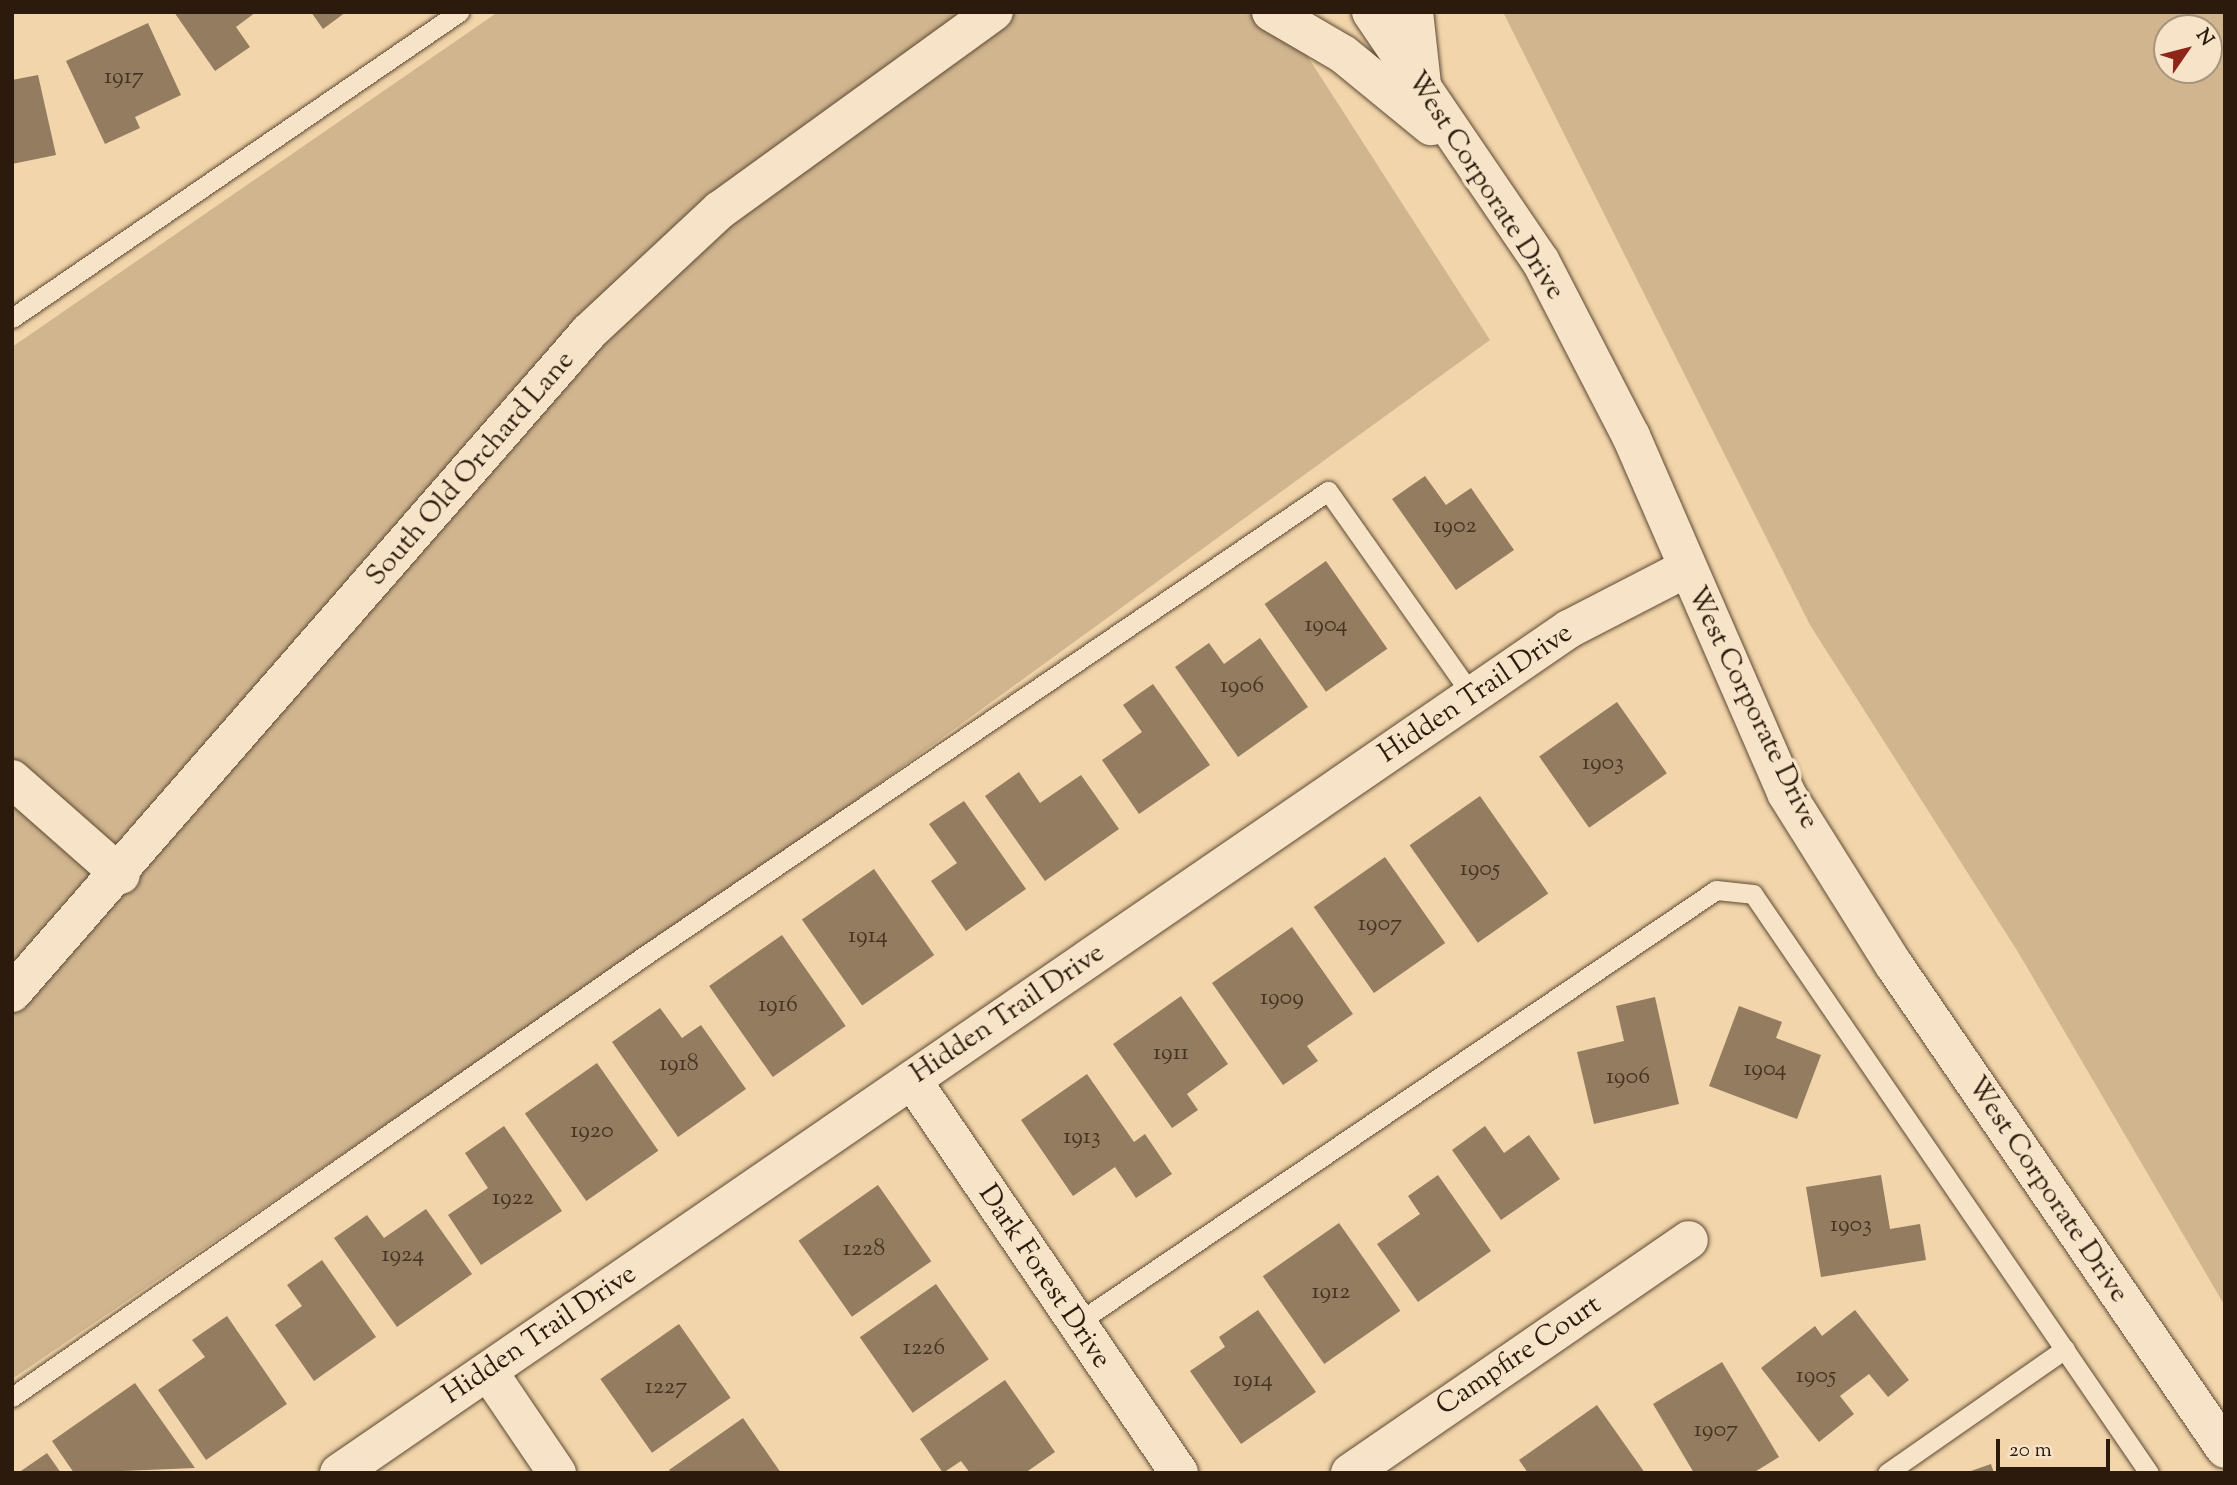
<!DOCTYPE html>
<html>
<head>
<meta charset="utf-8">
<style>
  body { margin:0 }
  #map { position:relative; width:2237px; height:1485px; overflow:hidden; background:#f2d5aa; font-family:"Sorts Mill Goudy",serif }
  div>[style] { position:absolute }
  .green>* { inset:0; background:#d0b58f }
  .building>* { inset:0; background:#937c5f; transform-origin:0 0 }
  .roads { filter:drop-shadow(0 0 2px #5e4a34) drop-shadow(0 0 2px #5e4a34) }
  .lane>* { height:19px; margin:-9.5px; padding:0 9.5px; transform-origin:9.5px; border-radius:9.5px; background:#f7e4c8 }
  .street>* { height:38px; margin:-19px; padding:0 19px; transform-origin:19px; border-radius:19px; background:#f7e4c8 }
  .secondary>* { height:38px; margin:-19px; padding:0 19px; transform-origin:19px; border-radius:19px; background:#f7e4c8 }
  span { translate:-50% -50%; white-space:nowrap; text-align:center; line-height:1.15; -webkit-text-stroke:7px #f7e4c8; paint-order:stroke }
  .number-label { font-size:24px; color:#463322 }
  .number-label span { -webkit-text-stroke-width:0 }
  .street-label { font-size:28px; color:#2c1b0d }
  .frame { position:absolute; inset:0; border:14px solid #2c1b0d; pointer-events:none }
  .north { position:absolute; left:2153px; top:14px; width:70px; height:70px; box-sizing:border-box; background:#f7e4c8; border:2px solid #a6947d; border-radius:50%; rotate:55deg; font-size:19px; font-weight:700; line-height:28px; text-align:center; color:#2c1b0d }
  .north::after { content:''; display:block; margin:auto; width:24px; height:32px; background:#8f2418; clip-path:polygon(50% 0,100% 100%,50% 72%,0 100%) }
  .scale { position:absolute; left:1996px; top:1439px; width:114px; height:32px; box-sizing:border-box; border:4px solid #2c1b0d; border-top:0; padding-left:9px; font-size:21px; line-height:24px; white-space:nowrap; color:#2c1b0d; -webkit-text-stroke:5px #f7e4c8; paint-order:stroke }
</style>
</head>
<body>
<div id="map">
  <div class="green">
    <i style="clip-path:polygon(498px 12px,1279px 12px,1490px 340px,771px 862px,12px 1379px,12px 347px)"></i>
    <i style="clip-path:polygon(evenodd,1503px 12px,2225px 12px,2225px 1306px,2018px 952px,1810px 625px,1503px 12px,2167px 28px,2209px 28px,2209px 70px,2167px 70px,2167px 28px)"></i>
  </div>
  <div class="building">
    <i style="clip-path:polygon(174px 12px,256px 12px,236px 27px,250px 47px,215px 71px)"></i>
    <i style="clip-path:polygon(311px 12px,346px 12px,323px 29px)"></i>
    <i style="clip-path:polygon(148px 23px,181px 95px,135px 117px,140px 128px,105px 144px,66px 61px)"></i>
    <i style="clip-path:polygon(38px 75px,56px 155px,12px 164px,12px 80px)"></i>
    <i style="clip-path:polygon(1425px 476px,1446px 505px,1471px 488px,1514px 550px,1456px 590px,1392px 499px)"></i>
    <i style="left:1326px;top:561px;width:107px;height:75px;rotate:55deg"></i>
    <i style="clip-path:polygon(1260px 638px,1308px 707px,1238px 757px,1175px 667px,1209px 643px,1224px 664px)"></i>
    <i style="clip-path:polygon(1153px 684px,1210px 765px,1139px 814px,1102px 760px,1142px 732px,1123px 705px)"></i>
    <i style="left:1617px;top:702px;width:87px;height:95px;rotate:55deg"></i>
    <i style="clip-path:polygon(1019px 772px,1040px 803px,1081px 775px,1119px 829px,1045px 881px,985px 796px)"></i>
    <i style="left:1480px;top:796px;width:119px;height:86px;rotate:55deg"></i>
    <i style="clip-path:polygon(964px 801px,1026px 889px,966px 931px,931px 881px,957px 863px,929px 824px)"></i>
    <i style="left:1385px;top:857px;width:105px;height:87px;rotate:55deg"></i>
    <i style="left:874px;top:869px;width:105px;height:88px;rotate:55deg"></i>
    <i style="clip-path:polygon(1292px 927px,1353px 1014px,1307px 1046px,1318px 1061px,1283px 1085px,1212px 983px)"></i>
    <i style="left:782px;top:935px;width:111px;height:89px;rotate:55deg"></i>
    <i style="clip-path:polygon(1181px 996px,1228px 1064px,1187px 1094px,1198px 1110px,1172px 1128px,1113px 1044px)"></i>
    <i style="clip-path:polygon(1655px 997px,1679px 1104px,1594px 1124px,1577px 1052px,1624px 1041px,1616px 1006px)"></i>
    <i style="clip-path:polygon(1739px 1006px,1782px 1022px,1776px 1038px,1821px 1055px,1797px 1119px,1709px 1086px)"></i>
    <i style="clip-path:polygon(660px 1008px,682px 1038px,701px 1025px,746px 1089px,678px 1137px,612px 1042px)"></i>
    <i style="left:597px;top:1063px;width:107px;height:88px;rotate:55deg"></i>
    <i style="clip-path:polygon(1087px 1074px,1134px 1142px,1145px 1134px,1172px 1174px,1136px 1198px,1115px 1167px,1073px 1196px,1021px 1120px)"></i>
    <i style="clip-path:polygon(504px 1126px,562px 1211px,481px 1265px,448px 1215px,488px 1188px,465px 1153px)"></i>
    <i style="clip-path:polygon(1485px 1126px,1504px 1153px,1529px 1135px,1560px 1179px,1501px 1220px,1452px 1150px)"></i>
    <i style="clip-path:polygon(1438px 1175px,1491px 1251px,1418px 1302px,1377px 1244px,1420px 1214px,1408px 1196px)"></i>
    <i style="clip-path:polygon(1881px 1175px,1890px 1229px,1920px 1224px,1926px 1260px,1821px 1277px,1806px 1187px)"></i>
    <i style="left:878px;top:1185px;width:93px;height:97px;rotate:55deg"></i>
    <i style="clip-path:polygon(426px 1209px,472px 1274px,397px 1327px,334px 1238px,367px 1215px,384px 1238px)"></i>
    <i style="left:1339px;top:1223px;width:107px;height:93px;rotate:55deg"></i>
    <i style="clip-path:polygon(322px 1260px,376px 1337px,314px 1381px,275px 1325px,302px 1306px,287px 1285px)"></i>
    <i style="left:936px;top:1284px;width:92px;height:93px;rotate:55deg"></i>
    <i style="clip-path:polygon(1258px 1310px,1316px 1392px,1241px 1444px,1190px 1371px,1225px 1347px,1219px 1337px)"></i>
    <i style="clip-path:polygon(1855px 1310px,1909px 1380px,1888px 1397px,1869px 1374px,1840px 1396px,1854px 1414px,1819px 1442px,1761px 1368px,1815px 1326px,1822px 1336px)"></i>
    <i style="clip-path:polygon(227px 1316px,287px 1404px,206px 1460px,158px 1390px,205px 1357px,192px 1340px)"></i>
    <i style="left:679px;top:1324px;width:90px;height:96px;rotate:55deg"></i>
    <i style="clip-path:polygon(1722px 1362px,1779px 1457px,1753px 1473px,1694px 1473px,1653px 1404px)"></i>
    <i style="clip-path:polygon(1005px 1380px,1055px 1452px,1025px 1473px,970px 1473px,961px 1461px,943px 1473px,920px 1439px)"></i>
    <i style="clip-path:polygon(135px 1383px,195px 1468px,74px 1473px,52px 1441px)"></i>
    <i style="clip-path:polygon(1597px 1405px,1645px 1473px,1528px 1473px,1519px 1460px)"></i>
    <i style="clip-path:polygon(743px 1418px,781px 1473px,671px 1473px,669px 1470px)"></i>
    <i style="clip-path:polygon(47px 1453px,61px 1473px,18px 1473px)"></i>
    <i style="clip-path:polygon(1991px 1464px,1994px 1473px,1969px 1473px,1968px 1472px)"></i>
  </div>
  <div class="roads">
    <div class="lane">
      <i style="left:12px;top:318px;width:542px;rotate:-34.39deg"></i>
      <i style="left:1074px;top:1325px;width:775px;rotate:-34.12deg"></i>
      <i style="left:1716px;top:890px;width:37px;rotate:6deg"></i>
      <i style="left:1753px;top:894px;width:701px;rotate:55.63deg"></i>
      <i style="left:12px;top:1397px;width:771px;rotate:-34.91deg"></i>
      <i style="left:644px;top:956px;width:827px;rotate:-34.21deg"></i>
      <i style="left:1328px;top:491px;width:250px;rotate:54.8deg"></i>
      <i style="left:1887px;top:1473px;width:217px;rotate:-34.9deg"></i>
    </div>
    <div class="street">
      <i style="left:12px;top:779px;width:145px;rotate:41.4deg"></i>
      <i style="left:912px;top:1080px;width:475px;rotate:55.8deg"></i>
      <i style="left:488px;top:1371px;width:123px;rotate:55.9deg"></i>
      <i style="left:339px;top:1473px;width:1492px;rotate:-34.46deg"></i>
      <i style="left:1569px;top:629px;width:131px;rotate:-27.3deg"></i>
      <i style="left:1350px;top:1473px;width:411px;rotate:-34.5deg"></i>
    </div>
    <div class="secondary">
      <i style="left:1271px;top:12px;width:83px;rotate:30.3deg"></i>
      <i style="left:1343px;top:54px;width:114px;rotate:39.3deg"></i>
      <i style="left:1371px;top:12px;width:302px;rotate:55.8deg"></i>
      <i style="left:1541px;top:262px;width:196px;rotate:62.7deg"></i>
      <i style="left:1631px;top:436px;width:389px;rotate:66.5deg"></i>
      <i style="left:1786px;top:793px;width:203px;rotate:57.9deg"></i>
      <i style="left:1894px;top:965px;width:586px;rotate:55.63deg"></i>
      <i style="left:1414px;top:12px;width:73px;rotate:83.7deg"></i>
      <i style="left:12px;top:993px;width:877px;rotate:-48.88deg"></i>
      <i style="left:589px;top:332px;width:179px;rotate:-43deg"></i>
      <i style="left:720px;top:210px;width:338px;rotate:-35.9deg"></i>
    </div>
  </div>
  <div class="number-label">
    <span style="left:124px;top:78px">1917</span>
    <span style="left:1455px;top:527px">1902</span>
    <span style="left:1326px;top:626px">1904</span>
    <span style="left:1242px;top:687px">1906</span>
    <span style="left:1603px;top:764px">1903</span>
    <span style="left:1480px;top:870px">1905</span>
    <span style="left:1380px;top:925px">1907</span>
    <span style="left:868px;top:937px">1914</span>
    <span style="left:1282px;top:999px">1909</span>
    <span style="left:778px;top:1006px">1916</span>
    <span style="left:1171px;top:1054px">1911</span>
    <span style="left:679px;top:1065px">1918</span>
    <span style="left:1765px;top:1070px">1904</span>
    <span style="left:1628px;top:1078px">1906</span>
    <span style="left:592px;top:1132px">1920</span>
    <span style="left:1082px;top:1138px">1913</span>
    <span style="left:513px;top:1199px">1922</span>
    <span style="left:1851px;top:1226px">1903</span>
    <span style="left:864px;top:1250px">1228</span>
    <span style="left:403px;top:1256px">1924</span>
    <span style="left:1331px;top:1293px">1912</span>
    <span style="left:924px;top:1349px">1226</span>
    <span style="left:1816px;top:1377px">1905</span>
    <span style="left:1253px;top:1381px">1914</span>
    <span style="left:666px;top:1388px">1227</span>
    <span style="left:1716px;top:1431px">1907</span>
  </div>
  <div class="street-label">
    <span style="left:1485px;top:186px;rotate:57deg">West Corporate Drive</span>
    <span style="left:471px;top:469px;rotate:-49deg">South Old Orchard Lane</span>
    <span style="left:1476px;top:694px;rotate:-34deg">Hidden Trail Drive</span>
    <span style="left:1752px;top:708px;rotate:64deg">West Corporate Drive</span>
    <span style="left:1008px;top:1014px;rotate:-34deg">Hidden Trail Drive</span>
    <span style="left:2047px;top:1190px;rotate:56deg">West Corporate Drive</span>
    <span style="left:1044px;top:1277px;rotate:56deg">Dark Forest Drive</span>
    <span style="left:540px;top:1335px;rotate:-34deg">Hidden Trail Drive</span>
    <span style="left:1519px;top:1356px;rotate:-34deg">Campfire Court</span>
  </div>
  <div class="frame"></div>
  <div class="north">N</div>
  <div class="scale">20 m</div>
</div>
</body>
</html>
